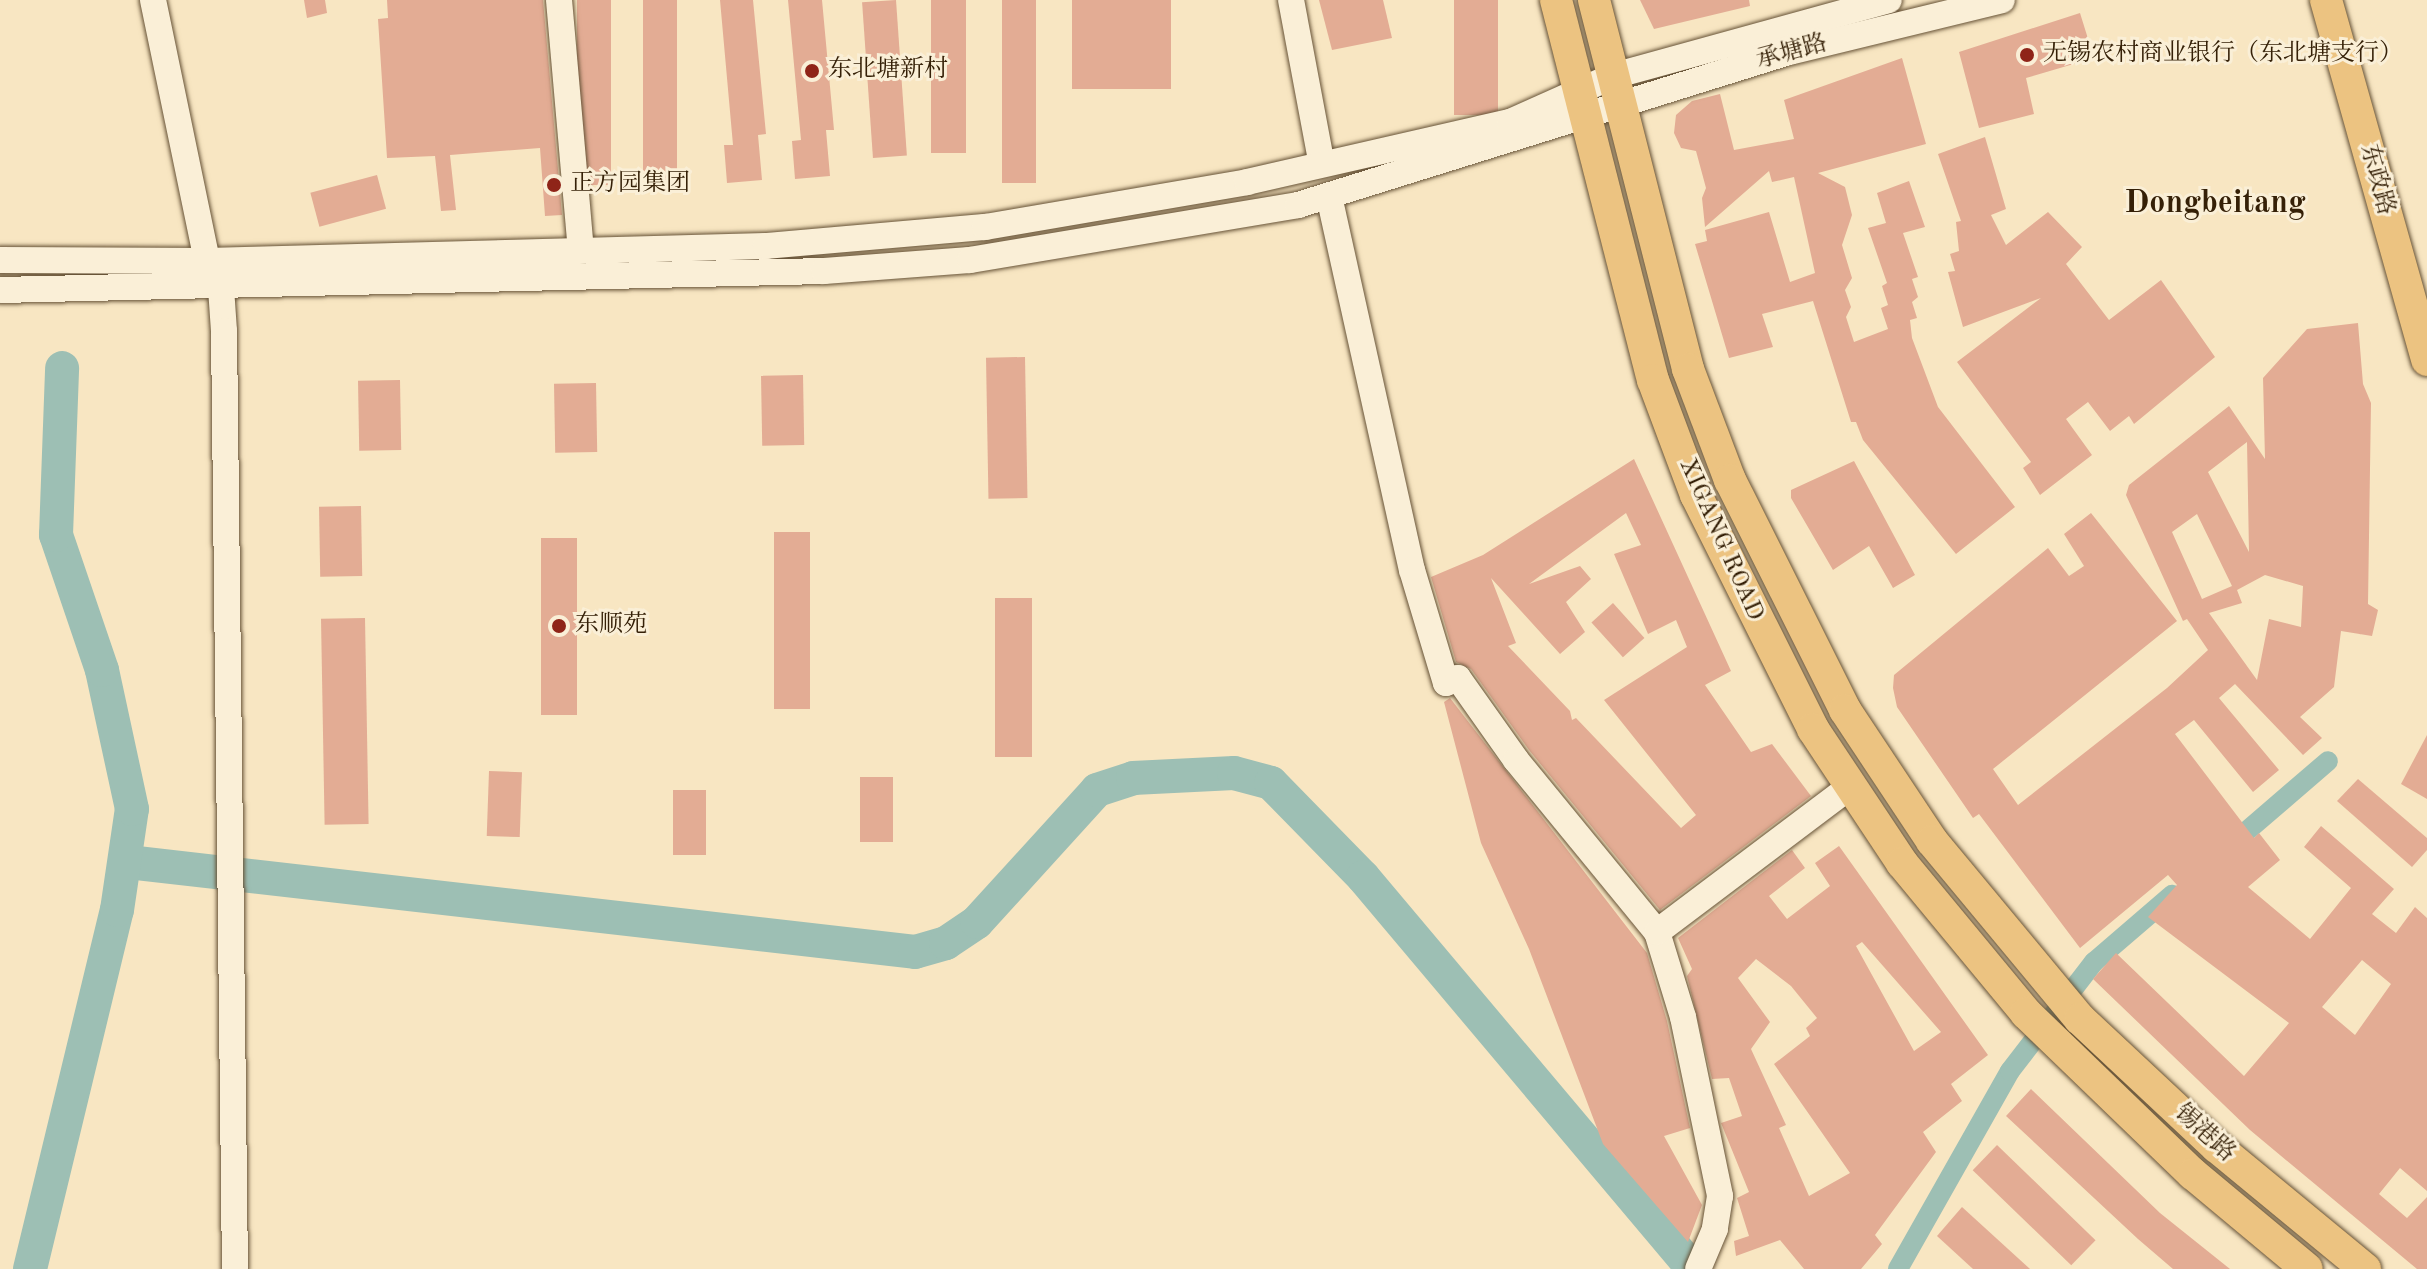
<!DOCTYPE html>
<html>
<head>
<meta charset="utf-8">
<style>
  body { margin:0 }
  #map { position:relative; width:2427px; height:1269px; overflow:hidden; background:#f8e6c2; font-family:"Old Standard TT","Noto Serif SC",serif }
  div>[style] { position:absolute }
  .canal>* { height:20px; margin:-10px; padding:0 10px; transform-origin:10px; border-radius:10px; background:#9dbfb4 }
  .river>* { height:34px; margin:-17px; padding:0 17px; transform-origin:17px; border-radius:17px; background:#9dbfb4 }
  .building>* { inset:0; background:#e3ac94; transform-origin:0 0 }
  .roads { filter:drop-shadow(0 0 2px #665236) drop-shadow(0 0 2px #665236) }
  .minor>* { height:26px; margin:-13px; padding:0 13px; transform-origin:13px; border-radius:13px; background:#faefd7 }
  .major>* { height:32px; margin:-16px; padding:0 16px; transform-origin:16px; border-radius:16px; background:#ecc381 }
  .dots>* { width:22px; height:22px; translate:-50% -50%; box-sizing:border-box; border:4px solid #faefd7; border-radius:50% }
  span { translate:-50% -50%; white-space:nowrap; text-align:center; line-height:1.15; -webkit-text-stroke:6px #faefd7; paint-order:stroke }
  .street-label { font-size:24px; color:#352007 }
  .poi-label { font-size:24px; color:#352007 }
  .left { translate:0 -50%; text-align:left }
  .district-label { font-size:32px; color:#352007; font-weight:700 }
</style>
</head>
<body>
<div id="map">
  <div class="canal">
    <i style="left:2227px;top:848px;width:133px;rotate:-40.7deg"></i>
    <i style="left:1898px;top:1269px;width:227px;rotate:-60.5deg"></i>
    <i style="left:2010px;top:1071px;width:138px;rotate:-52.4deg"></i>
    <i style="left:2094px;top:962px;width:103px;rotate:-40.7deg"></i>
  </div>
  <div class="river">
    <i style="left:128px;top:862px;width:792px;rotate:6.52deg"></i>
    <i style="left:915px;top:952px;width:32px;rotate:-16deg"></i>
    <i style="left:946px;top:943px;width:37px;rotate:-34deg"></i>
    <i style="left:977px;top:922px;width:178px;rotate:-47.7deg"></i>
    <i style="left:1097px;top:790px;width:38px;rotate:-18deg"></i>
    <i style="left:1133px;top:778px;width:101px;rotate:-2.8deg"></i>
    <i style="left:1234px;top:773px;width:38px;rotate:15deg"></i>
    <i style="left:1271px;top:783px;width:132px;rotate:45.6deg"></i>
    <i style="left:1363px;top:877px;width:512px;rotate:49.91deg"></i>
    <i style="left:30px;top:1269px;width:369px;rotate:-76.4deg"></i>
    <i style="left:117px;top:910px;width:102px;rotate:-81.6deg"></i>
    <i style="left:132px;top:809px;width:142px;rotate:-102.2deg"></i>
    <i style="left:102px;top:670px;width:143px;rotate:-108.8deg"></i>
    <i style="left:56px;top:535px;width:167px;rotate:-87.9deg"></i>
  </div>
  <div class="building">
    <i style="clip-path:polygon(304px 0,325px 0,327px 13px,307px 18px)"></i>
    <i style="clip-path:polygon(387px 0,543px 0,562px 215px,545px 216px,540px 148px,450px 155px,456px 210px,441px 211px,435px 156px,387px 158px,378px 19px,388px 18px)"></i>
    <i style="left:577px;top:0;width:34px;height:185px"></i>
    <i style="left:643px;top:0;width:34px;height:180px"></i>
    <i style="clip-path:polygon(720px 0,753px 0,766px 134px,758px 135px,762px 180px,727px 183px,724px 145px,733px 145px)"></i>
    <i style="clip-path:polygon(788px 0,822px 0,834px 130px,826px 130px,830px 176px,795px 179px,792px 141px,801px 140px)"></i>
    <i style="left:896px;top:0;width:156px;height:34px;rotate:86deg"></i>
    <i style="left:931px;top:0;width:35px;height:153px"></i>
    <i style="left:1002px;top:0;width:34px;height:183px"></i>
    <i style="left:1072px;top:0;width:99px;height:89px"></i>
    <i style="clip-path:polygon(1319px 0,1383px 0,1392px 38px,1332px 50px)"></i>
    <i style="left:1454px;top:0;width:44px;height:115px"></i>
    <i style="clip-path:polygon(1640px 0,1749px 0,1750px 6px,1654px 29px)"></i>
    <i style="clip-path:polygon(2080px 13px,2094px 58px,2026px 78px,2034px 114px,1979px 128px,1959px 52px)"></i>
    <i style="clip-path:polygon(1902px 58px,1926px 144px,1818px 173px,1845px 187px,1852px 215px,1842px 245px,1852px 278px,1845px 290px,1851px 307px,1846px 317px,1854px 342px,1888px 329px,1881px 308px,1888px 305px,1882px 286px,1887px 283px,1868px 228px,1886px 223px,1877px 193px,1909px 181px,1925px 227px,1903px 233px,1918px 277px,1912px 279px,1918px 297px,1912px 302px,1917px 318px,1910px 320px,1912px 338px,1938px 407px,2015px 507px,1956px 554px,1863px 440px,1856px 422px,1851px 422px,1813px 301px,1762px 314px,1773px 347px,1729px 358px,1695px 244px,1707px 241px,1705px 230px,1769px 212px,1790px 282px,1815px 273px,1794px 177px,1772px 182px,1769px 171px,1705px 227px,1702px 198px,1706px 188px,1696px 151px,1681px 148px,1674px 133px,1676px 115px,1692px 101px,1720px 94px,1734px 150px,1794px 139px,1784px 100px)"></i>
    <i style="clip-path:polygon(1985px 137px,2006px 209px,1991px 215px,2006px 245px,2048px 212px,2082px 247px,2066px 264px,2109px 320px,2161px 280px,2215px 357px,2134px 424px,2129px 416px,2110px 431px,2088px 402px,2066px 419px,2092px 455px,2040px 495px,2023px 468px,2031px 462px,1957px 362px,2041px 298px,1963px 327px,1948px 272px,1955px 271px,1950px 254px,1959px 251px,1956px 222px,1961px 221px,1938px 154px)"></i>
    <i style="left:377px;top:175px;width:35px;height:69px;rotate:75deg"></i>
    <i style="clip-path:polygon(evenodd,2358px 323px,2363px 384px,2371px 403px,2368px 604px,2378px 610px,2372px 636px,2341px 631px,2334px 687px,2300px 717px,2322px 738px,2303px 755px,2235px 684px,2219px 698px,2279px 770px,2253px 792px,2194px 720px,2175px 734px,2254px 838px,2259px 833px,2280px 860px,2248px 887px,2310px 939px,2351px 888px,2304px 847px,2321px 826px,2394px 889px,2372px 914px,2396px 933px,2415px 907px,2427px 918px,2427px 1191px,2400px 1168px,2379px 1194px,2407px 1218px,2427px 1197px,2427px 1269px,2417px 1269px,2250px 1130px,2093px 979px,2116px 953px,2244px 1076px,2289px 1023px,2148px 917px,2177px 885px,2168px 875px,2080px 948px,1979px 814px,1973px 818px,1897px 707px,1893px 688px,1894px 675px,2048px 548px,2069px 576px,2084px 566px,2064px 534px,2091px 513px,2177px 621px,1993px 769px,2018px 805px,2167px 688px,2208px 650px,2187px 619px,2183px 621px,2126px 495px,2129px 485px,2229px 406px,2265px 459px,2263px 378px,2307px 329px,2358px 323px,2247px 442px,2249px 552px,2208px 472px,2247px 442px,2358px 323px,2197px 514px,2232px 586px,2202px 599px,2172px 532px,2197px 514px,2358px 323px,2265px 575px,2303px 586px,2301px 627px,2269px 619px,2257px 680px,2209px 613px,2242px 603px,2237px 590px,2265px 575px,2358px 323px,2362px 960px,2391px 984px,2355px 1035px,2322px 1007px,2362px 960px)"></i>
    <i style="left:1025px;top:357px;width:141px;height:39px;rotate:89deg"></i>
    <i style="left:803px;top:375px;width:70px;height:42px;rotate:89deg"></i>
    <i style="left:400px;top:380px;width:70px;height:42px;rotate:89deg"></i>
    <i style="left:596px;top:383px;width:69px;height:42px;rotate:89deg"></i>
    <i style="clip-path:polygon(evenodd,1634px 459px,1731px 671px,1705px 685px,1751px 752px,1772px 744px,1811px 796px,1660px 910px,1529px 750px,1471px 669px,1456px 662px,1431px 577px,1483px 555px,1634px 459px,1626px 513px,1641px 545px,1614px 554px,1648px 634px,1676px 620px,1687px 647px,1604px 700px,1696px 815px,1681px 828px,1576px 718px,1572px 720px,1570px 711px,1508px 646px,1516px 643px,1491px 578px,1560px 654px,1585px 632px,1566px 602px,1591px 579px,1580px 566px,1529px 584px,1626px 513px)"></i>
    <i style="clip-path:polygon(1854px 461px,1915px 575px,1893px 588px,1869px 546px,1833px 570px,1791px 498px,1791px 490px)"></i>
    <i style="left:361px;top:506px;width:70px;height:42px;rotate:89deg"></i>
    <i style="left:774px;top:532px;width:36px;height:177px"></i>
    <i style="left:541px;top:538px;width:36px;height:177px"></i>
    <i style="left:995px;top:598px;width:37px;height:159px"></i>
    <i style="left:1613px;top:603px;width:47px;height:29px;rotate:48deg"></i>
    <i style="left:365px;top:618px;width:206px;height:44px;rotate:89deg"></i>
    <i style="clip-path:polygon(1450px 698px,1647px 953px,1667px 1021px,1690px 1128px,1664px 1136px,1702px 1205px,1688px 1242px,1603px 1144px,1529px 949px,1481px 843px,1444px 702px)"></i>
    <i style="clip-path:polygon(2427px 735px,2427px 799px,2401px 784px)"></i>
    <i style="left:489px;top:771px;width:33px;height:65px;rotate:2deg"></i>
    <i style="left:860px;top:777px;width:33px;height:65px"></i>
    <i style="clip-path:polygon(2358px 779px,2427px 838px,2427px 850px,2412px 867px,2337px 801px)"></i>
    <i style="left:673px;top:790px;width:33px;height:65px"></i>
    <i style="clip-path:polygon(evenodd,1839px 846px,1988px 1055px,1951px 1084px,1962px 1101px,1923px 1132px,1936px 1152px,1875px 1235px,1882px 1244px,1861px 1269px,1804px 1269px,1780px 1240px,1736px 1256px,1734px 1241px,1749px 1236px,1737px 1198px,1749px 1192px,1721px 1123px,1742px 1116px,1729px 1078px,1712px 1079px,1687px 976px,1692px 969px,1678px 938px,1792px 850px,1805px 868px,1769px 896px,1787px 919px,1830px 886px,1815px 863px,1839px 846px,1862px 942px,1941px 1032px,1914px 1051px,1856px 946px,1862px 942px,1839px 846px,1756px 959px,1791px 986px,1817px 1018px,1806px 1028px,1810px 1036px,1774px 1064px,1850px 1173px,1809px 1196px,1779px 1128px,1786px 1125px,1751px 1049px,1770px 1022px,1738px 978px,1756px 959px)"></i>
    <i style="clip-path:polygon(2031px 1089px,2160px 1213px,2230px 1269px,2173px 1269px,2138px 1239px,2006px 1116px)"></i>
    <i style="left:1997px;top:1145px;width:137px;height:35px;rotate:44deg"></i>
    <i style="clip-path:polygon(1962px 1207px,2030px 1269px,1973px 1269px,1937px 1236px)"></i>
  </div>
  <div class="roads">
    <div class="minor">
      <i style="left:153px;top:0;width:267px;rotate:78.3deg"></i>
      <i style="left:207px;top:261px;width:30px;rotate:63deg"></i>
      <i style="left:221px;top:288px;width:43px;rotate:86deg"></i>
      <i style="left:224px;top:331px;width:938px;rotate:89.33deg"></i>
      <i style="left:559px;top:0;width:251px;rotate:85deg"></i>
      <i style="left:1291px;top:0;width:164px;rotate:79.4deg"></i>
      <i style="left:1329px;top:196px;width:383px;rotate:77.5deg"></i>
      <i style="left:1412px;top:570px;width:118px;rotate:73.3deg"></i>
      <i style="left:1446px;top:683px;width:13px;rotate:-23deg"></i>
      <i style="left:1458px;top:678px;width:100px;rotate:54.7deg"></i>
      <i style="left:1516px;top:760px;width:222px;rotate:50.7deg"></i>
      <i style="left:1657px;top:932px;width:89px;rotate:73deg"></i>
      <i style="left:1683px;top:1017px;width:183px;rotate:78.3deg"></i>
      <i style="left:1720px;top:1196px;width:33px;rotate:99deg"></i>
      <i style="left:1715px;top:1229px;width:43px;rotate:113deg"></i>
      <i style="left:0;top:260px;width:207px;rotate:0.3deg"></i>
      <i style="left:207px;top:261px;width:559px;rotate:-1.54deg"></i>
      <i style="left:766px;top:246px;width:220px;rotate:-5deg"></i>
      <i style="left:985px;top:227px;width:266px;rotate:-9.7deg"></i>
      <i style="left:1247px;top:182px;width:270px;rotate:-12.9deg"></i>
      <i style="left:1510px;top:122px;width:113px;rotate:-24.1deg"></i>
      <i style="left:1613px;top:76px;width:286px;rotate:-15.4deg"></i>
      <i style="left:0;top:290px;width:824px;rotate:-1.32deg"></i>
      <i style="left:824px;top:271px;width:146px;rotate:-4.3deg"></i>
      <i style="left:970px;top:260px;width:333px;rotate:-9.5deg"></i>
      <i style="left:1298px;top:205px;width:514px;rotate:-17.31deg"></i>
      <i style="left:1789px;top:52px;width:219px;rotate:-13.7deg"></i>
      <i style="left:1657px;top:932px;width:239px;rotate:-37deg"></i>
    </div>
    <div class="major">
      <i style="left:1556px;top:0;width:392px;rotate:75.7deg"></i>
      <i style="left:1653px;top:380px;width:123px;rotate:69.5deg"></i>
      <i style="left:1696px;top:495px;width:262px;rotate:63.4deg"></i>
      <i style="left:1813px;top:729px;width:161px;rotate:56.4deg"></i>
      <i style="left:1902px;top:863px;width:195px;rotate:50.4deg"></i>
      <i style="left:2026px;top:1013px;width:232px;rotate:44deg"></i>
      <i style="left:2193px;top:1174px;width:148px;rotate:39.8deg"></i>
      <i style="left:1594px;top:0;width:381px;rotate:75.7deg"></i>
      <i style="left:1688px;top:369px;width:119px;rotate:69.3deg"></i>
      <i style="left:1730px;top:480px;width:257px;rotate:63.4deg"></i>
      <i style="left:1845px;top:710px;width:157px;rotate:56.4deg"></i>
      <i style="left:1932px;top:841px;width:231px;rotate:50.3deg"></i>
      <i style="left:2080px;top:1019px;width:187px;rotate:43.1deg"></i>
      <i style="left:2217px;top:1147px;width:192px;rotate:39.5deg"></i>
      <i style="left:2326px;top:0;width:374px;rotate:74.3deg"></i>
    </div>
  </div>
  <div class="dots">
    <i style="left:2027px;top:55px;background:#8f2418"></i>
    <i style="left:812px;top:71px;background:#8f2418"></i>
    <i style="left:554px;top:185px;background:#8f2418"></i>
    <i style="left:559px;top:626px;background:#8f2418"></i>
  </div>
  <div class="street-label">
    <span style="left:1792px;top:53px;rotate:-15deg">承塘路</span>
    <span style="left:2376px;top:180px;rotate:75deg">东政路</span>
    <span style="left:1720px;top:540px;rotate:66deg">XIGANG ROAD</span>
    <span style="left:2204px;top:1134px;rotate:42deg">锡港路</span>
  </div>
  <div class="poi-label">
    <span class="left" style="left:2043px;top:55px">无锡农村商业银行（东北塘支行）</span>
    <span class="left" style="left:828px;top:71px">东北塘新村</span>
    <span class="left" style="left:570px;top:185px">正方园集团</span>
    <span class="left" style="left:575px;top:626px">东顺苑</span>
  </div>
  <div class="district-label">
    <span style="left:2215px;top:204px">Dongbeitang</span>
  </div>
</div>
</body>
</html>
